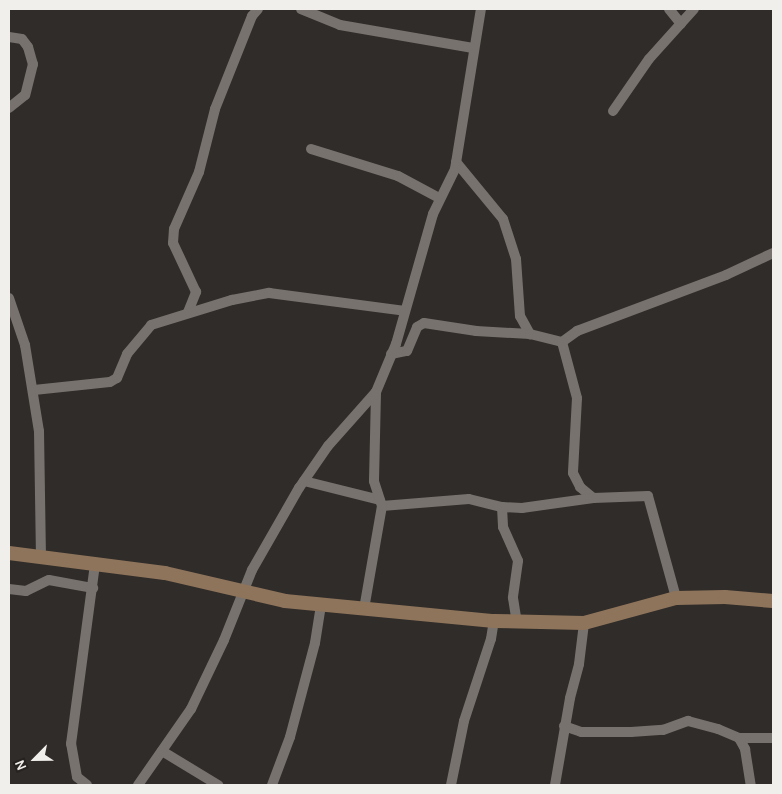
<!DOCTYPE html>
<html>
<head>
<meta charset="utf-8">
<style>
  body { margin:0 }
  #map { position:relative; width:782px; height:794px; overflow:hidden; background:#302c29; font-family:Karla,sans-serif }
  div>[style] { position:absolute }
  .minor>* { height:10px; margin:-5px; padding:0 5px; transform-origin:5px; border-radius:5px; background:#77726e }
  .secondary>* { height:14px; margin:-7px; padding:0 7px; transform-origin:7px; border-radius:7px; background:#8e745b }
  span { translate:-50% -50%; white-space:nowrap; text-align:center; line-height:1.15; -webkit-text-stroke:4px #26221f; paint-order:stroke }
  .frame { position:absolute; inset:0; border:10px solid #f1efec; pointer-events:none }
  .north { position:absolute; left:10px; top:734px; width:50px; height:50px; -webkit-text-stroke:4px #26221f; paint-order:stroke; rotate:247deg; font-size:14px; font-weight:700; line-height:20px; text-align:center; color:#f1efec }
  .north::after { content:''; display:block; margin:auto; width:18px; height:22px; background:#f1efec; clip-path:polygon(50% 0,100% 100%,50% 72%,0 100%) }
</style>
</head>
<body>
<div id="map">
  <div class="minor">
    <i style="left:301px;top:9px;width:42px;rotate:22.3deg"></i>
    <i style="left:340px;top:25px;width:135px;rotate:9.8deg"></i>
    <i style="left:669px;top:9px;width:19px;rotate:51deg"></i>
    <i style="left:9px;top:37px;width:13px;rotate:9deg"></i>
    <i style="left:22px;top:39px;width:10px;rotate:53deg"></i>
    <i style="left:28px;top:47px;width:18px;rotate:74deg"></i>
    <i style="left:33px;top:64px;width:32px;rotate:104deg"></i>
    <i style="left:25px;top:95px;width:21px;rotate:141deg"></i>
    <i style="left:613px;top:111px;width:63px;rotate:-55.3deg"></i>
    <i style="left:649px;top:59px;width:67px;rotate:-48deg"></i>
    <i style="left:311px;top:149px;width:91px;rotate:17.2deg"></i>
    <i style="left:398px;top:176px;width:47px;rotate:28.2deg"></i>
    <i style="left:456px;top:162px;width:74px;rotate:50.5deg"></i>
    <i style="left:503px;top:219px;width:42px;rotate:72deg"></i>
    <i style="left:516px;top:259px;width:57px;rotate:86deg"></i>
    <i style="left:520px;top:316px;width:21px;rotate:61deg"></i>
    <i style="left:9px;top:298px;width:50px;rotate:71.2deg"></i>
    <i style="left:25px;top:345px;width:87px;rotate:80.8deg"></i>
    <i style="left:39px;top:431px;width:125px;rotate:89.1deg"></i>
    <i style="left:188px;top:312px;width:22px;rotate:-68deg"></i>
    <i style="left:196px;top:292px;width:54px;rotate:-115.1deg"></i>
    <i style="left:173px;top:243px;width:14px;rotate:-86deg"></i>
    <i style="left:174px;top:229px;width:62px;rotate:-66.3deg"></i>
    <i style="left:199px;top:172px;width:65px;rotate:-75.7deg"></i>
    <i style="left:215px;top:109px;width:100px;rotate:-68.3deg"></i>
    <i style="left:252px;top:16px;width:9px;rotate:-49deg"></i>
    <i style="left:562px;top:342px;width:19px;rotate:-36deg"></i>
    <i style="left:577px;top:331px;width:159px;rotate:-20.6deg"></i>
    <i style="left:726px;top:275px;width:52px;rotate:-25.1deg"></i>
    <i style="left:391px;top:354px;width:16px;rotate:-11deg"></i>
    <i style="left:407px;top:351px;width:26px;rotate:-67deg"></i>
    <i style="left:417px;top:327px;width:8px;rotate:-30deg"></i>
    <i style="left:424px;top:323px;width:53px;rotate:8.7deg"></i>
    <i style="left:476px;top:331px;width:54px;rotate:3.2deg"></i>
    <i style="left:530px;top:334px;width:33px;rotate:14deg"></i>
    <i style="left:562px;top:342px;width:58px;rotate:75deg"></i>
    <i style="left:577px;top:398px;width:75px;rotate:93.1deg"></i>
    <i style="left:573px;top:473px;width:16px;rotate:63deg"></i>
    <i style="left:580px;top:487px;width:17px;rotate:40deg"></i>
    <i style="left:34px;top:390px;width:76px;rotate:-6deg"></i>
    <i style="left:110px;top:382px;width:8px;rotate:-30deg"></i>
    <i style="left:117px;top:378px;width:26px;rotate:-67deg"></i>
    <i style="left:127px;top:354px;width:38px;rotate:-50deg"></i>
    <i style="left:151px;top:325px;width:85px;rotate:-17.2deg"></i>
    <i style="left:232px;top:300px;width:38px;rotate:-11deg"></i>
    <i style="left:269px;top:293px;width:137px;rotate:7.5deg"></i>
    <i style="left:304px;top:481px;width:78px;rotate:14deg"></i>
    <i style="left:382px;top:506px;width:87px;rotate:-4.6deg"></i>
    <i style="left:469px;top:499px;width:34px;rotate:14deg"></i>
    <i style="left:502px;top:507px;width:20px;rotate:3deg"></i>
    <i style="left:522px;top:508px;width:72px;rotate:-8deg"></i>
    <i style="left:593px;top:498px;width:55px;rotate:-2.1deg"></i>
    <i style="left:648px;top:496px;width:106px;rotate:74.6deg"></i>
    <i style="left:502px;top:507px;width:20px;rotate:87deg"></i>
    <i style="left:503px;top:527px;width:37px;rotate:66deg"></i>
    <i style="left:518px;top:561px;width:37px;rotate:98deg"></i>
    <i style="left:513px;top:598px;width:25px;rotate:81deg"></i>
    <i style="left:9px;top:589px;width:17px;rotate:7deg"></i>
    <i style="left:26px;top:591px;width:25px;rotate:-26deg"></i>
    <i style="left:49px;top:580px;width:45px;rotate:10.3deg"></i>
    <i style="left:364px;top:609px;width:105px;rotate:-80.1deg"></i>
    <i style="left:382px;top:506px;width:26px;rotate:-108deg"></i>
    <i style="left:374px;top:481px;width:89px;rotate:-88.7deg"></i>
    <i style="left:564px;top:726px;width:18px;rotate:19deg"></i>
    <i style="left:581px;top:732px;width:50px"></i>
    <i style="left:631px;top:732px;width:32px;rotate:-4deg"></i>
    <i style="left:663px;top:730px;width:27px;rotate:-20deg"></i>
    <i style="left:688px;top:721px;width:31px;rotate:15deg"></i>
    <i style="left:718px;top:729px;width:23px;rotate:23deg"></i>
    <i style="left:739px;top:738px;width:13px;rotate:61deg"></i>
    <i style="left:745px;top:749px;width:36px;rotate:81deg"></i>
    <i style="left:739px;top:738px;width:34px"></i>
    <i style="left:162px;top:751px;width:66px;rotate:31.3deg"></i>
    <i style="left:87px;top:785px;width:13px;rotate:-141deg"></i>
    <i style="left:77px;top:777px;width:34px;rotate:-100deg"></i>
    <i style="left:71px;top:744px;width:182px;rotate:-82.4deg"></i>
    <i style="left:138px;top:785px;width:93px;rotate:-55.1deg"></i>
    <i style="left:191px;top:709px;width:76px;rotate:-64.4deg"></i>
    <i style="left:224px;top:640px;width:75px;rotate:-68.2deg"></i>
    <i style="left:252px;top:570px;width:95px;rotate:-60.2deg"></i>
    <i style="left:299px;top:488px;width:51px;rotate:-55.4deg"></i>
    <i style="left:328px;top:446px;width:72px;rotate:-48.4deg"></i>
    <i style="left:376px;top:392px;width:52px;rotate:-67.4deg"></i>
    <i style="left:396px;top:344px;width:135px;rotate:-74.1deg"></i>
    <i style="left:433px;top:214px;width:50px;rotate:-63.9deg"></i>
    <i style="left:455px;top:169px;width:162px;rotate:-80.8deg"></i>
    <i style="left:272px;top:785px;width:51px;rotate:-69.4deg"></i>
    <i style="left:290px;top:737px;width:97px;rotate:-75.1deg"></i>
    <i style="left:315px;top:643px;width:38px;rotate:-81deg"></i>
    <i style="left:451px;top:785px;width:65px;rotate:-78.5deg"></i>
    <i style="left:464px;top:721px;width:86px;rotate:-71.8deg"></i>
    <i style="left:491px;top:639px;width:18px;rotate:-81deg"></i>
    <i style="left:555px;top:785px;width:88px;rotate:-80.2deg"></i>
    <i style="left:570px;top:698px;width:35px;rotate:-75deg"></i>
    <i style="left:579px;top:664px;width:41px;rotate:-83deg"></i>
  </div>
  <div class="secondary">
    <i style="left:9px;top:553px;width:157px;rotate:7.3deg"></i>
    <i style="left:165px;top:573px;width:123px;rotate:13.1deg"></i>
    <i style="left:285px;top:601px;width:210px;rotate:5.5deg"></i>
    <i style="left:494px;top:621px;width:90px;rotate:1.3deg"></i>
    <i style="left:584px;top:623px;width:95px;rotate:-15.2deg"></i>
    <i style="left:676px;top:598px;width:49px;rotate:-1.2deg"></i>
    <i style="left:725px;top:597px;width:48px;rotate:4.8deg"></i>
  </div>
  <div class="frame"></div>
  <div class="north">N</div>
</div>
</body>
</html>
